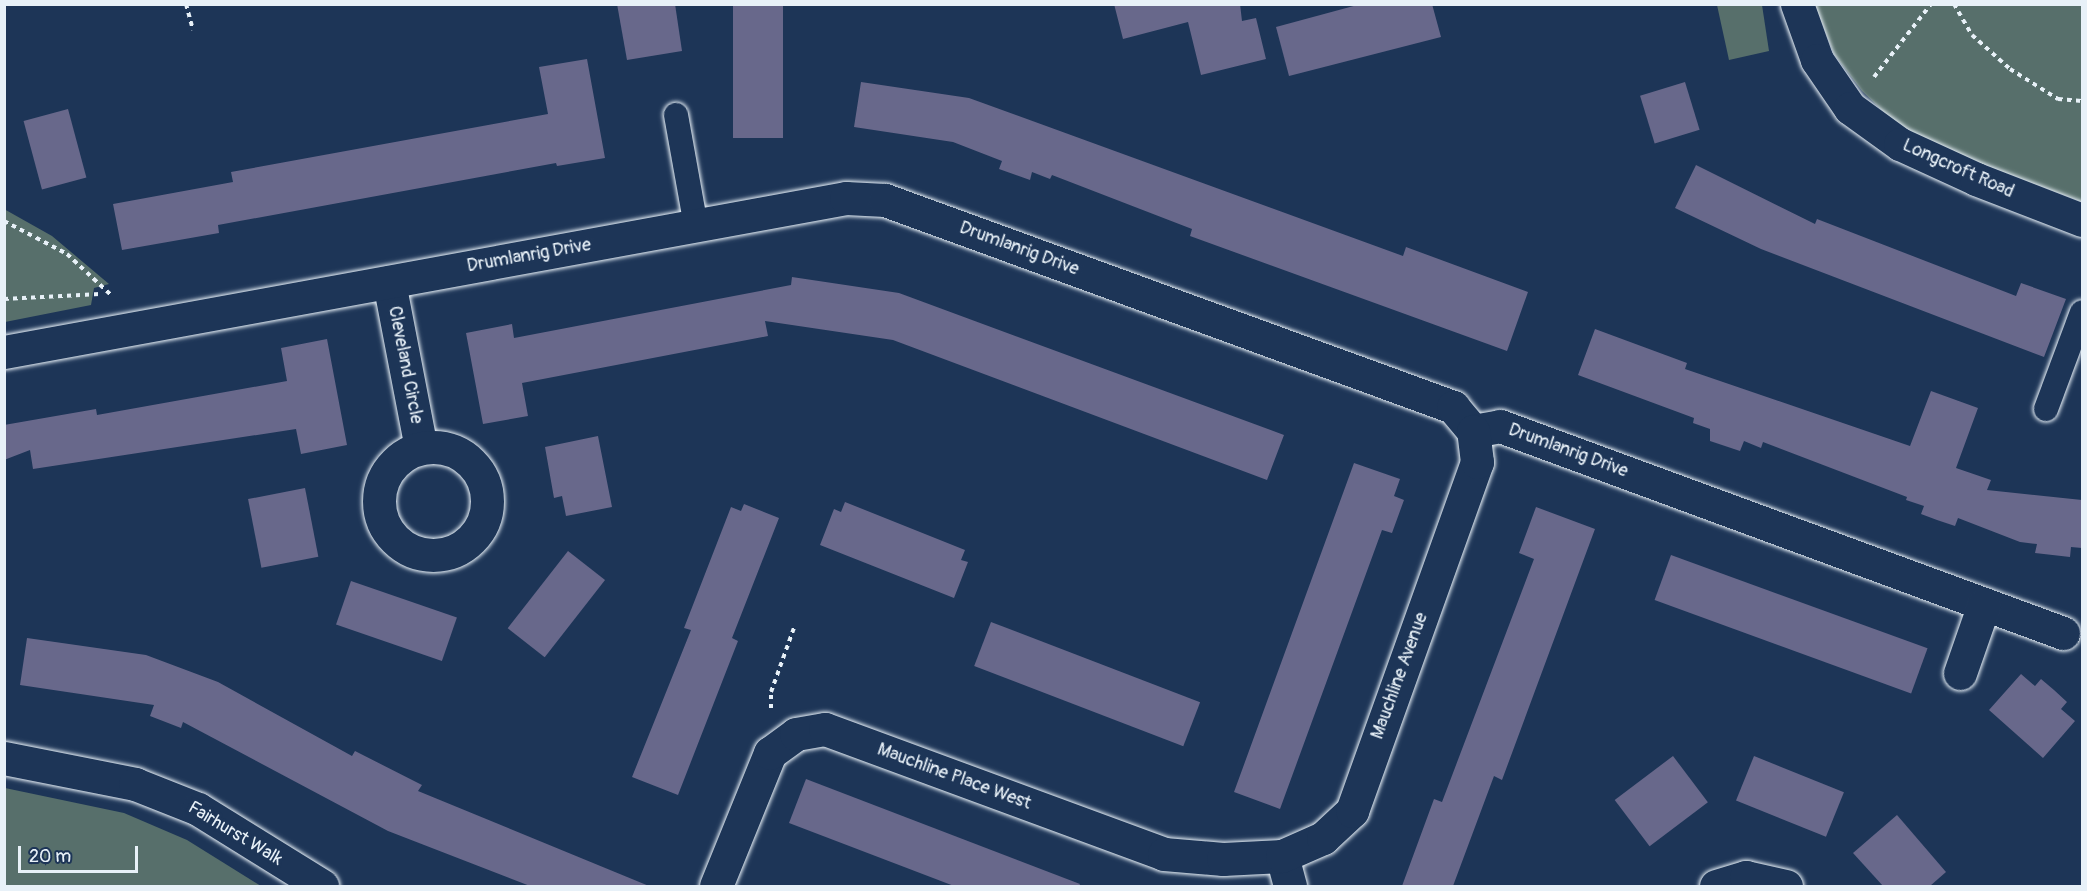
<!DOCTYPE html>
<html>
<head>
<meta charset="utf-8">
<style>
  body { margin:0 }
  #map { position:relative; width:2087px; height:891px; overflow:hidden; background:#1d3557; font-family:Pangolin,sans-serif }
  div>[style] { position:absolute }
  .green>* { inset:0; background:#576f6b }
  .building>* { inset:0; background:#68688b; transform-origin:0 0 }
  .path>* { height:4px; margin-top:-2px; transform-origin:0; background:repeating-linear-gradient(90deg,#e8f1f8 0 4.5px,transparent 0 9px) }
  .roads { filter:drop-shadow(0 0 2px #e8f1f8) drop-shadow(0 0 2px #e8f1f8) }
  .lane>* { height:24px; margin:-12px; padding:0 12px; transform-origin:12px; border-radius:12px; background:#1d3557 }
  .street>* { height:33px; margin:-16.5px; padding:0 16.5px; transform-origin:16.5px; border-radius:16.5px; background:#1d3557 }
  .street>.ring { margin:-16.5px; padding:0; box-sizing:content-box; background:none; border:33px solid #1d3557; border-radius:50% }
  span { translate:-50% -50%; white-space:nowrap; text-align:center; line-height:1.15; -webkit-text-stroke:6px #1d3557; paint-order:stroke }
  .street-label { font-size:18px; color:#e8f1f8 }
  .frame { position:absolute; inset:0; border:6px solid #e8f1f8; pointer-events:none }
  .scale { position:absolute; left:18px; top:846px; width:120px; height:27px; box-sizing:border-box; border:3px solid #e8f1f8; border-top:0; padding-left:8px; font-size:18px; line-height:21px; white-space:nowrap; color:#e8f1f8; -webkit-text-stroke:4px #1d3557; paint-order:stroke }
</style>
</head>
<body>
<div id="map">
  <div class="green">
    <i style="clip-path:polygon(1717px 5px,1762px 5px,1769px 51px,1729px 60px)"></i>
    <i style="clip-path:polygon(1815px 5px,2082px 5px,2082px 202px,1932px 145px,1892px 120px,1862px 91px,1834px 54px)"></i>
    <i style="clip-path:polygon(4px 209px,52px 236px,109px 284px,94px 288px,91px 305px,5px 322px)"></i>
    <i style="clip-path:polygon(5px 788px,124px 813px,187px 840px,261px 886px,5px 886px)"></i>
  </div>
  <div class="building">
    <i style="clip-path:polygon(617px 4px,675px 4px,682px 51px,627px 60px)"></i>
    <i style="left:733px;top:4px;width:50px;height:134px"></i>
    <i style="clip-path:polygon(1114px 4px,1240px 4px,1242px 21px,1256px 18px,1266px 59px,1201px 75px,1188px 22px,1123px 39px)"></i>
    <i style="clip-path:polygon(1361px 4px,1432px 4px,1441px 37px,1289px 76px,1276px 27px)"></i>
    <i style="clip-path:polygon(587px 59px,605px 158px,557px 166px,556px 163px,218px 225px,219px 233px,122px 250px,113px 204px,233px 182px,231px 172px,548px 114px,539px 67px)"></i>
    <i style="clip-path:polygon(861px 82px,969px 98px,1403px 256px,1406px 247px,1528px 292px,1507px 351px,1190px 236px,1192px 229px,1052px 175px,1050px 179px,1032px 172px,1030px 180px,999px 169px,1002px 161px,953px 142px,854px 127px)"></i>
    <i style="left:1685px;top:82px;width:50px;height:47px;rotate:73deg"></i>
    <i style="left:68px;top:109px;width:71px;height:46px;rotate:75deg"></i>
    <i style="clip-path:polygon(1696px 165px,1815px 224px,1817px 219px,2016px 296px,2021px 283px,2066px 299px,2044px 357px,1761px 249px,1675px 208px)"></i>
    <i style="clip-path:polygon(792px 277px,899px 293px,1284px 435px,1267px 480px,893px 340px,765px 321px,768px 336px,522px 383px,528px 416px,483px 424px,466px 333px,512px 324px,514px 338px,791px 285px)"></i>
    <i style="clip-path:polygon(1595px 329px,1687px 363px,1685px 369px,1910px 446px,1931px 391px,1978px 408px,1956px 468px,1991px 480px,1987px 490px,2082px 500px,2082px 548px,2071px 547px,2070px 557px,2035px 553px,2037px 544px,2020px 542px,1958px 518px,1955px 526px,1937px 520px,1921px 514px,1924px 506px,1906px 500px,1907px 497px,1763px 442px,1761px 448px,1744px 441px,1740px 451px,1710px 441px,1710px 429px,1693px 423px,1694px 418px,1578px 375px)"></i>
    <i style="clip-path:polygon(327px 339px,347px 445px,301px 454px,296px 429px,33px 469px,30px 450px,4px 460px,4px 425px,96px 409px,97px 415px,287px 381px,281px 348px)"></i>
    <i style="clip-path:polygon(598px 436px,612px 507px,566px 516px,562px 496px,554px 498px,545px 447px)"></i>
    <i style="clip-path:polygon(1354px 463px,1400px 479px,1394px 496px,1404px 500px,1392px 533px,1382px 530px,1280px 809px,1234px 792px)"></i>
    <i style="left:305px;top:488px;width:70px;height:58px;rotate:79deg"></i>
    <i style="clip-path:polygon(845px 502px,965px 550px,961px 560px,968px 562px,954px 598px,820px 545px,834px 509px,841px 512px)"></i>
    <i style="clip-path:polygon(744px 504px,779px 518px,732px 638px,738px 641px,678px 795px,632px 777px,691px 630px,684px 628px,731px 507px,741px 511px)"></i>
    <i style="clip-path:polygon(1536px 507px,1595px 529px,1502px 780px,1494px 776px,1453px 886px,1402px 886px,1434px 799px,1442px 802px,1534px 559px,1519px 553px)"></i>
    <i style="left:568px;top:551px;width:47px;height:98px;rotate:38deg"></i>
    <i style="left:1671px;top:555px;width:273px;height:48px;rotate:20deg"></i>
    <i style="left:351px;top:581px;width:112px;height:46px;rotate:19deg"></i>
    <i style="left:991px;top:622px;width:224px;height:47px;rotate:21deg"></i>
    <i style="clip-path:polygon(27px 638px,146px 655px,218px 682px,352px 756px,355px 751px,422px 785px,418px 791px,649px 886px,530px 886px,388px 831px,183px 722px,181px 728px,150px 716px,154px 705px,20px 685px)"></i>
    <i style="clip-path:polygon(2021px 674px,2035px 686px,2041px 679px,2054px 690px,2067px 702px,2061px 709px,2075px 721px,2043px 758px,1989px 710px)"></i>
    <i style="left:1673px;top:756px;width:58px;height:73px;rotate:53deg"></i>
    <i style="left:1754px;top:756px;width:97px;height:48px;rotate:22deg"></i>
    <i style="clip-path:polygon(806px 779px,1080px 884px,1079px 886px,954px 886px,789px 823px)"></i>
    <i style="clip-path:polygon(1897px 815px,1946px 872px,1930px 886px,1883px 886px,1853px 853px)"></i>
  </div>
  <div class="path">
    <i style="left:186px;top:4px;width:27px;rotate:75deg"></i>
    <i style="left:1954px;top:4px;width:36px;rotate:60deg"></i>
    <i style="left:1972px;top:35px;width:51px;rotate:41.8deg"></i>
    <i style="left:2010px;top:69px;width:57px;rotate:32deg"></i>
    <i style="left:2058px;top:99px;width:24px;rotate:5deg"></i>
    <i style="left:1874px;top:77px;width:93px;rotate:-52deg"></i>
    <i style="left:4px;top:221px;width:71px;rotate:27.6deg"></i>
    <i style="left:67px;top:254px;width:59px;rotate:42.9deg"></i>
    <i style="left:4px;top:299px;width:96px;rotate:-3deg"></i>
    <i style="left:771px;top:708px;width:16px;rotate:-90deg"></i>
    <i style="left:771px;top:692px;width:71px;rotate:-70.3deg"></i>
  </div>
  <div class="roads">
    <div class="lane">
      <i style="left:676px;top:115px;width:113px;rotate:79.8deg"></i>
      <i style="left:2046px;top:409px;width:103px;rotate:-69.6deg"></i>
    </div>
    <div class="street">
      <i style="left:1797px;top:4px;width:59px;rotate:70.3deg"></i>
      <i style="left:1817px;top:60px;width:58px;rotate:55.5deg"></i>
      <i style="left:1850px;top:108px;width:62px;rotate:35.8deg"></i>
      <i style="left:1900px;top:144px;width:84px;rotate:24.7deg"></i>
      <i style="left:1976px;top:179px;width:114px;rotate:21.1deg"></i>
      <i style="left:389px;top:282px;width:169px;rotate:79.1deg"></i>
      <i style="left:4px;top:352px;width:856px;rotate:-10.36deg"></i>
      <i style="left:846px;top:198px;width:39px;rotate:3deg"></i>
      <i style="left:885px;top:200px;width:605px;rotate:20.02deg"></i>
      <i style="left:1453px;top:407px;width:31px;rotate:50deg"></i>
      <i style="left:1473px;top:431px;width:27px;rotate:-10deg"></i>
      <i style="left:1500px;top:426px;width:600px;rotate:20.19deg"></i>
      <i class="ring" style="left:379px;top:447px;width:75px;height:75px"></i>
      <i style="left:1960px;top:673px;width:73px;rotate:-70.8deg"></i>
      <i style="left:4px;top:758px;width:134px;rotate:11.2deg"></i>
      <i style="left:135px;top:784px;width:68px;rotate:21.6deg"></i>
      <i style="left:198px;top:809px;width:146px;rotate:31.8deg"></i>
      <i style="left:1282px;top:856px;width:31px;rotate:75deg"></i>
      <i style="left:716px;top:886px;width:144px;rotate:-67.9deg"></i>
      <i style="left:770px;top:753px;width:32px;rotate:-36deg"></i>
      <i style="left:796px;top:734px;width:29px;rotate:-10deg"></i>
      <i style="left:825px;top:729px;width:361px;rotate:20.2deg"></i>
      <i style="left:1164px;top:854px;width:59px;rotate:4.8deg"></i>
      <i style="left:1223px;top:859px;width:59px;rotate:-2.9deg"></i>
      <i style="left:1282px;top:856px;width:45px;rotate:-23.7deg"></i>
      <i style="left:1323px;top:838px;width:40px;rotate:-43deg"></i>
      <i style="left:1352px;top:811px;width:371px;rotate:-70.3deg"></i>
      <i style="left:1477px;top:462px;width:31px;rotate:-97deg"></i>
      <i style="left:1716px;top:886px;width:31px;rotate:-17deg"></i>
      <i style="left:1746px;top:877px;width:41px;rotate:12.7deg"></i>
    </div>
  </div>
  <div class="street-label">
    <span style="left:1958px;top:169px;rotate:24deg">Longcroft Road</span>
    <span style="left:1019px;top:249px;rotate:20deg">Drumlanrig Drive</span>
    <span style="left:529px;top:256px;rotate:-10deg">Drumlanrig Drive</span>
    <span style="left:405px;top:365px;rotate:79deg">Cleveland Circle</span>
    <span style="left:1568px;top:451px;rotate:20deg">Drumlanrig Drive</span>
    <span style="left:1400px;top:676px;rotate:-70deg">Mauchline Avenue</span>
    <span style="left:954px;top:777px;rotate:20deg">Mauchline Place West</span>
    <span style="left:235px;top:834px;rotate:31deg">Fairhurst Walk</span>
  </div>
  <div class="frame"></div>
  <div class="scale">20 m</div>
</div>
</body>
</html>
